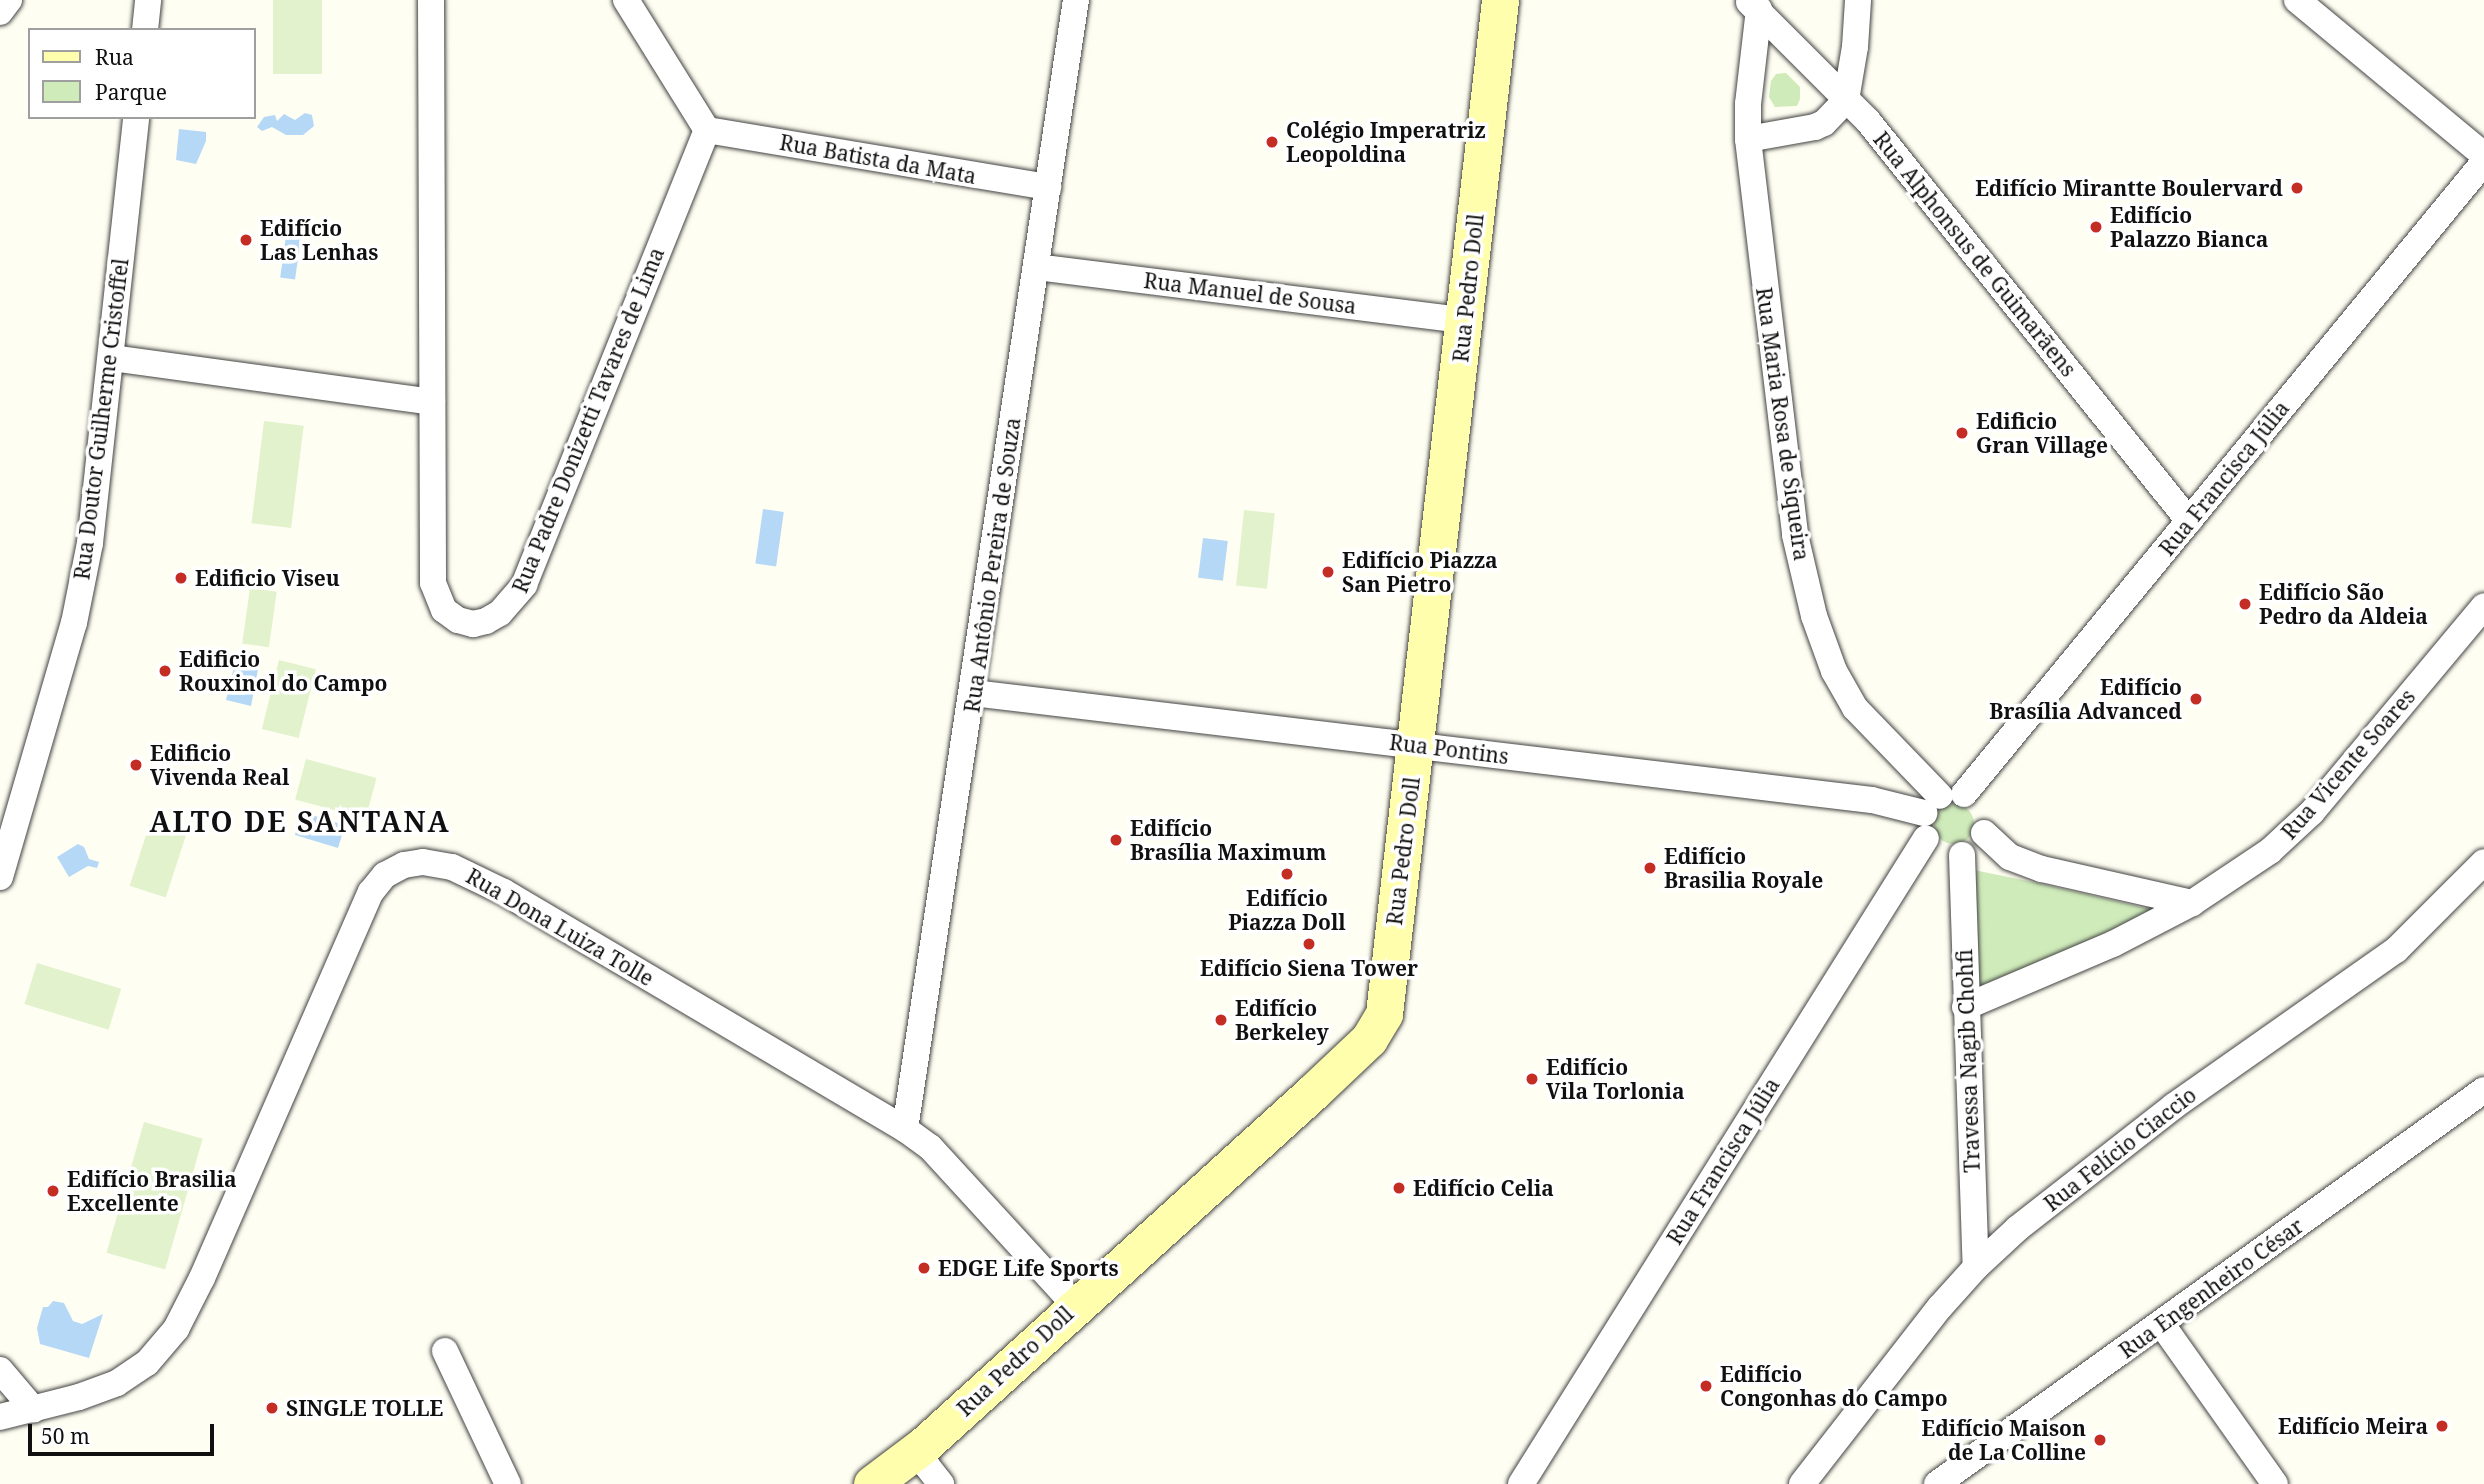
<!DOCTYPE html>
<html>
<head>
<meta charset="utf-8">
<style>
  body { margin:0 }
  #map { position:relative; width:2484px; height:1484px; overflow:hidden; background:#fffef2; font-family:"Noto Serif",serif }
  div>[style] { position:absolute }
  .green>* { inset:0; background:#cfebba }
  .round { border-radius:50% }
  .pitch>* { inset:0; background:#e1f2cd; transform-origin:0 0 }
  .water>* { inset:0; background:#b6d8f7; transform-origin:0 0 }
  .roads { filter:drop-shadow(0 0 2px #434343) drop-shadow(0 0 2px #434343) }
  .street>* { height:26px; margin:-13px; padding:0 13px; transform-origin:13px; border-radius:13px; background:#fff }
  .secondary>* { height:37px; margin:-18.5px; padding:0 18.5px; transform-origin:18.5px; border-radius:18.5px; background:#fffead }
  .dots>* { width:19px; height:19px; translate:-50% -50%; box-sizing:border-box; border:4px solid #fff; border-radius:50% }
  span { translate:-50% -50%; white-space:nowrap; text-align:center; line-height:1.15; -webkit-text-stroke:7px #fff; paint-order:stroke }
  .poi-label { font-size:21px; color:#101010; font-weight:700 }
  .left { translate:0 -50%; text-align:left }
  .right { translate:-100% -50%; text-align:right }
  .street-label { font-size:21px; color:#101010 }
  .district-label { font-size:28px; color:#101010; font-weight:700; letter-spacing:2px }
  .legend { position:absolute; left:28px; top:28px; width:228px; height:91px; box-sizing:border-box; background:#fff; border:2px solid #9f9f9f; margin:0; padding:9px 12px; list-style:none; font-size:21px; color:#101010 }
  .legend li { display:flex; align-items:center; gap:14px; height:35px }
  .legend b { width:35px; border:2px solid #9f9f9f }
  .scale { position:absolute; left:28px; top:1424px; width:186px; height:32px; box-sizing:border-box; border:4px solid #101010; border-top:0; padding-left:9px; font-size:21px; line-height:24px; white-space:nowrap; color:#101010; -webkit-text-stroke:5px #fff; paint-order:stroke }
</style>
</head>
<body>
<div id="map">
  <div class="green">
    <i style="clip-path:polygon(1786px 73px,1800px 87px,1800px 99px,1797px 106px,1775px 107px,1769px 97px,1771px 81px,1776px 74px)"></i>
    <i class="round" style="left:1934px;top:804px;width:40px;height:40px"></i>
    <i style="clip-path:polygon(1954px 866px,2033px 882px,2154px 910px,2036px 968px,1966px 990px)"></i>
  </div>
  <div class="pitch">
    <i style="left:273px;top:0;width:49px;height:74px"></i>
    <i style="left:264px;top:421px;width:40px;height:103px;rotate:7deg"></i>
    <i style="left:1244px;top:510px;width:31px;height:76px;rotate:6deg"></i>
    <i style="left:250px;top:588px;width:27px;height:56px;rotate:8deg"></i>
    <i style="left:279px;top:660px;width:38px;height:71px;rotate:14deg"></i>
    <i style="left:306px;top:759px;width:73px;height:42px;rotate:15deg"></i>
    <i style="left:150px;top:823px;width:38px;height:66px;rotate:18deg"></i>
    <i style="left:37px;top:963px;width:88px;height:43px;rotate:17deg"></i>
    <i style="left:144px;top:1122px;width:61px;height:136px;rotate:16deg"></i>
  </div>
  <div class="water">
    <i style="clip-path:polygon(305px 113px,312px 115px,314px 126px,303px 135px,286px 135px,272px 127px,262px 131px,257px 127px,264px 117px,275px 115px,277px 121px,284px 114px,295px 120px)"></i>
    <i style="clip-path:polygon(179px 129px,206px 132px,206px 141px,196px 164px,176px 160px)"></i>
    <i style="left:287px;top:229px;width:15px;height:49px;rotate:8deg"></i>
    <i style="left:763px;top:509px;width:21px;height:55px;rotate:8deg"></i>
    <i style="left:1203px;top:538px;width:25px;height:40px;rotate:7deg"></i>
    <i style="clip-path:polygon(245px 651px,254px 653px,255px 662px,259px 664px,251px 706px,226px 700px,236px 659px,242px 659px)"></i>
    <i style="left:302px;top:812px;width:45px;height:24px;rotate:17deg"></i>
    <i style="clip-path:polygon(78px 844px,84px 847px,89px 859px,99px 862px,97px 868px,88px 866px,69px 877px,57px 857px)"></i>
    <i style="clip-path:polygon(53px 1301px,64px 1303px,73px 1321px,82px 1324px,103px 1314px,89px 1358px,40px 1344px,37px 1328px,43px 1307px,48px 1307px)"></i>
  </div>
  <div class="roads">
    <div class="street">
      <i style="left:431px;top:0;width:583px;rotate:89.8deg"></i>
      <i style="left:433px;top:583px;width:29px;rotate:68deg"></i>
      <i style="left:444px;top:610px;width:17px;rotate:36deg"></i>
      <i style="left:458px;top:620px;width:16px;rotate:15deg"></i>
      <i style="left:473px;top:624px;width:13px;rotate:-13deg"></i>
      <i style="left:486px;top:621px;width:16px;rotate:-30deg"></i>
      <i style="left:500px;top:613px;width:37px;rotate:-49deg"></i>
      <i style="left:524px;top:585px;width:490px;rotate:-68.1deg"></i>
      <i style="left:626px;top:0;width:153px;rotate:58.1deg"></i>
      <i style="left:2297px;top:0;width:243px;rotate:39.7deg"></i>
      <i style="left:1749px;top:2px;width:168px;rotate:45deg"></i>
      <i style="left:1868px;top:121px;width:513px;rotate:51.25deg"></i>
      <i style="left:1759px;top:9px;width:96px;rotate:96.6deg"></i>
      <i style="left:1748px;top:104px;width:35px;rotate:90deg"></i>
      <i style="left:1748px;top:139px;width:399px;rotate:83.2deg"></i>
      <i style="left:1795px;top:535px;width:83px;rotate:76.8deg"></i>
      <i style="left:1814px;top:616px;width:59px;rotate:70deg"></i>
      <i style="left:1834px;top:671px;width:43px;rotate:60.4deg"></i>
      <i style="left:1855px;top:708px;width:122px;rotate:46deg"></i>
      <i style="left:0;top:12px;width:15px;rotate:-53deg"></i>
      <i style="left:145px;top:30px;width:30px;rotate:-84deg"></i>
      <i style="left:707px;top:130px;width:346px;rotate:9.5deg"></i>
      <i style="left:1748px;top:139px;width:68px;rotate:-10.2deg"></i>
      <i style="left:1815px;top:127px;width:10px;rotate:-24deg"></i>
      <i style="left:1824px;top:123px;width:32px;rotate:-46deg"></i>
      <i style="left:1846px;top:100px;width:54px;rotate:-80.4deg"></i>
      <i style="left:1855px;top:47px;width:47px;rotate:-86.3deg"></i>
      <i style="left:1036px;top:267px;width:431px;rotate:7.1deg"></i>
      <i style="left:111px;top:358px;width:324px;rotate:7.8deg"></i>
      <i style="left:973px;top:693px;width:905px;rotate:6.79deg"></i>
      <i style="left:1872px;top:800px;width:54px;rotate:14deg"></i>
      <i style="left:1964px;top:794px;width:818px;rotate:-50.55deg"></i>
      <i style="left:1984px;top:833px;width:35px;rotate:43deg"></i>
      <i style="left:2010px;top:857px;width:34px;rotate:21deg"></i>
      <i style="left:2042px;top:869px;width:154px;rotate:12.8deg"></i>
      <i style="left:1962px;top:855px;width:412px;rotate:88.1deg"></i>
      <i style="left:0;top:877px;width:265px;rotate:-73.8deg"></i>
      <i style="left:74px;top:623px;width:82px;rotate:-78.7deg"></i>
      <i style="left:90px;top:543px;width:428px;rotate:-83.8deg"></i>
      <i style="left:1965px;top:1007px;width:161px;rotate:-23.1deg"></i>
      <i style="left:2113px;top:944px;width:89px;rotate:-27.4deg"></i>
      <i style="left:2192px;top:903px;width:94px;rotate:-33.7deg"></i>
      <i style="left:2270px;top:851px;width:57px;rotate:-42.9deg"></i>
      <i style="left:2312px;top:812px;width:268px;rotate:-50.1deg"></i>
      <i style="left:905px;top:1129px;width:1142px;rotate:-81.39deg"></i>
      <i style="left:2161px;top:1323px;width:197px;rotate:54.7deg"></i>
      <i style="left:445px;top:1351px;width:147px;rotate:64.7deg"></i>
      <i style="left:0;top:1370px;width:52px;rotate:49.6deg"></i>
      <i style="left:0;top:1417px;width:81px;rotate:-14.2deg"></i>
      <i style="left:79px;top:1397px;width:40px;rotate:-20.2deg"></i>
      <i style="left:117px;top:1383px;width:36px;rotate:-34deg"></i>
      <i style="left:147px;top:1363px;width:45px;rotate:-49.5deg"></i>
      <i style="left:176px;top:1329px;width:57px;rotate:-63deg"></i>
      <i style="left:202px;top:1278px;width:421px;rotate:-66.4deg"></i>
      <i style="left:371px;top:892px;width:22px;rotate:-51deg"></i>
      <i style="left:385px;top:875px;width:21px;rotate:-28deg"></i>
      <i style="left:404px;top:865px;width:19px;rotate:-9deg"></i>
      <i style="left:423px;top:862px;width:29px;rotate:10deg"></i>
      <i style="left:452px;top:867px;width:58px;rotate:25.7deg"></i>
      <i style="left:504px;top:892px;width:466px;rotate:30.6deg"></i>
      <i style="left:905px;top:1129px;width:31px;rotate:36deg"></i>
      <i style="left:930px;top:1147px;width:214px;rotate:47.5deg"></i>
      <i style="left:920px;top:1448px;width:19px;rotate:69deg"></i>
      <i style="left:927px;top:1466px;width:23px;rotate:52deg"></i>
      <i style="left:1521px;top:1484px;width:762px;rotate:-57.91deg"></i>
      <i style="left:1802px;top:1484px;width:224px;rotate:-52.1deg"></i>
      <i style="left:1940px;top:1307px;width:54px;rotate:-48deg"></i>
      <i style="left:1976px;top:1267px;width:57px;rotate:-42.9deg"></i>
      <i style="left:2018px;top:1228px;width:198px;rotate:-38deg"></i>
      <i style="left:2174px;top:1106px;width:271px;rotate:-35.1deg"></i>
      <i style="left:2396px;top:950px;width:124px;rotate:-45deg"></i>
      <i style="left:1937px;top:1484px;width:674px;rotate:-35.76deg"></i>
    </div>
    <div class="secondary">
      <i style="left:872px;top:1484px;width:66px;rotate:-37deg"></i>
      <i style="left:925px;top:1444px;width:524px;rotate:-42.21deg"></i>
      <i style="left:1313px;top:1092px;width:77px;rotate:-43.4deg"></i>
      <i style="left:1369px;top:1039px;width:29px;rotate:-59deg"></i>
      <i style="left:1384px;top:1014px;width:1021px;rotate:-83.47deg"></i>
    </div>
  </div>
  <div class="dots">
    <i style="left:1272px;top:142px;background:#c32d24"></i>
    <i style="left:2297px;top:188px;background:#c32d24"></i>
    <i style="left:2096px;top:227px;background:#c32d24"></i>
    <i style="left:246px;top:240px;background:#c32d24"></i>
    <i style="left:1962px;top:433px;background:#c32d24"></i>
    <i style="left:1328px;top:572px;background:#c32d24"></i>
    <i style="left:181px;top:578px;background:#c32d24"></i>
    <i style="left:2245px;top:604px;background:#c32d24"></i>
    <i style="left:165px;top:671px;background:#c32d24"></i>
    <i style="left:2196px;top:699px;background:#c32d24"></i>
    <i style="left:136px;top:765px;background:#c32d24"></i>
    <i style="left:1116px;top:840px;background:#c32d24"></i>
    <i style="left:1650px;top:868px;background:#c32d24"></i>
    <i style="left:1287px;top:874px;background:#c32d24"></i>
    <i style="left:1309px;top:944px;background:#c32d24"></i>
    <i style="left:1221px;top:1020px;background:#c32d24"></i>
    <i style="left:1532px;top:1079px;background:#c32d24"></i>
    <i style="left:1399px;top:1188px;background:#c32d24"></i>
    <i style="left:53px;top:1191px;background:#c32d24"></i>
    <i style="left:924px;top:1268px;background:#c32d24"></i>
    <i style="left:1706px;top:1386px;background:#c32d24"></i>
    <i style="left:272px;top:1408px;background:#c32d24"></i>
    <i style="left:2442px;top:1426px;background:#c32d24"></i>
    <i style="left:2100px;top:1440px;background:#c32d24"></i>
  </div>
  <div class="poi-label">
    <span class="left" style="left:1286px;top:142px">Colégio Imperatriz<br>Leopoldina</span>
    <span class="right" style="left:2283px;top:188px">Edifício Mirantte Boulervard</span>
    <span class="left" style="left:2110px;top:227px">Edifício<br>Palazzo Bianca</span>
    <span class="left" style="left:260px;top:240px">Edifício<br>Las Lenhas</span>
    <span class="left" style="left:1976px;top:433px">Edificio<br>Gran Village</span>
    <span class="left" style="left:1342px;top:572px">Edifício Piazza<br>San Pietro</span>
    <span class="left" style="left:195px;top:578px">Edificio Viseu</span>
    <span class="left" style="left:2259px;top:604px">Edifício São<br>Pedro da Aldeia</span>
    <span class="left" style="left:179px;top:671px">Edificio<br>Rouxinol do Campo</span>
    <span class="right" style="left:2182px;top:699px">Edifício<br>Brasília Advanced</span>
    <span class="left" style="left:150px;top:765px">Edificio<br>Vivenda Real</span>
    <span class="left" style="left:1130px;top:840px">Edifício<br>Brasília Maximum</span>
    <span class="left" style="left:1664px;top:868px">Edifício<br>Brasilia Royale</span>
    <span style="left:1287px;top:910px">Edifício<br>Piazza Doll</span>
    <span style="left:1309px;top:968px">Edifício Siena Tower</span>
    <span class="left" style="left:1235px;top:1020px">Edifício<br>Berkeley</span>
    <span class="left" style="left:1546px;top:1079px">Edifício<br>Vila Torlonia</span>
    <span class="left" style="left:67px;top:1191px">Edifício Brasilia<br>Excellente</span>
    <span class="left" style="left:1413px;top:1188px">Edifício Celia</span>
    <span class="left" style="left:938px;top:1268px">EDGE Life Sports</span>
    <span class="left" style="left:1720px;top:1386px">Edifício<br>Congonhas do Campo</span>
    <span class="left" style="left:286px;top:1408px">SINGLE TOLLE</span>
    <span class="right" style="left:2428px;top:1426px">Edifício Meira</span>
    <span class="right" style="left:2086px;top:1440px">Edifício Maison<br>de La Colline</span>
  </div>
  <div class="street-label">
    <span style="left:878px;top:159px;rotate:10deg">Rua Batista da Mata</span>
    <span style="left:1975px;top:254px;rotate:51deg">Rua Alphonsus de Guimarãens</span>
    <span style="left:1468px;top:288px;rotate:-84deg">Rua Pedro Doll</span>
    <span style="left:1250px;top:293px;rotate:7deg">Rua Manuel de Sousa</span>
    <span style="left:101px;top:419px;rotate:-83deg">Rua Doutor Guilherme Cristoffel</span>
    <span style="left:588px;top:420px;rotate:-68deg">Rua Padre Donizetti Tavares de Lima</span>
    <span style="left:1783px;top:424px;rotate:82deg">Rua Maria Rosa de Siqueira</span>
    <span style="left:2224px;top:478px;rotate:-51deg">Rua Francisca Júlia</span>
    <span style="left:992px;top:565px;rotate:-82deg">Rua Antônio Pereira de Souza</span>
    <span style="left:1449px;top:749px;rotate:7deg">Rua Pontins</span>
    <span style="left:2348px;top:764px;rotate:-49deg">Rua Vicente Soares</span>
    <span style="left:1403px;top:851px;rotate:-83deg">Rua Pedro Doll</span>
    <span style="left:560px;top:927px;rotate:30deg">Rua Dona Luiza Tolle</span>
    <span style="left:1968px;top:1061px;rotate:-92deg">Travessa Nagib Chohfi</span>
    <span style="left:2120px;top:1149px;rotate:-38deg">Rua Felício Ciaccio</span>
    <span style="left:1723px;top:1161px;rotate:-58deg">Rua Francisca Júlia</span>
    <span style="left:2211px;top:1288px;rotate:-36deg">Rua Engenheiro César</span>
    <span style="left:1015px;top:1361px;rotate:-43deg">Rua Pedro Doll</span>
  </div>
  <div class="district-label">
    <span style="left:300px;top:821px">ALTO DE SANTANA</span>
  </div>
  <ul class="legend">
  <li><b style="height:9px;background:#fffead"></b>Rua</li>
  <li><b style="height:19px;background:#cfebba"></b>Parque</li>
  </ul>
  <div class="scale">50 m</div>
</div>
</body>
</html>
